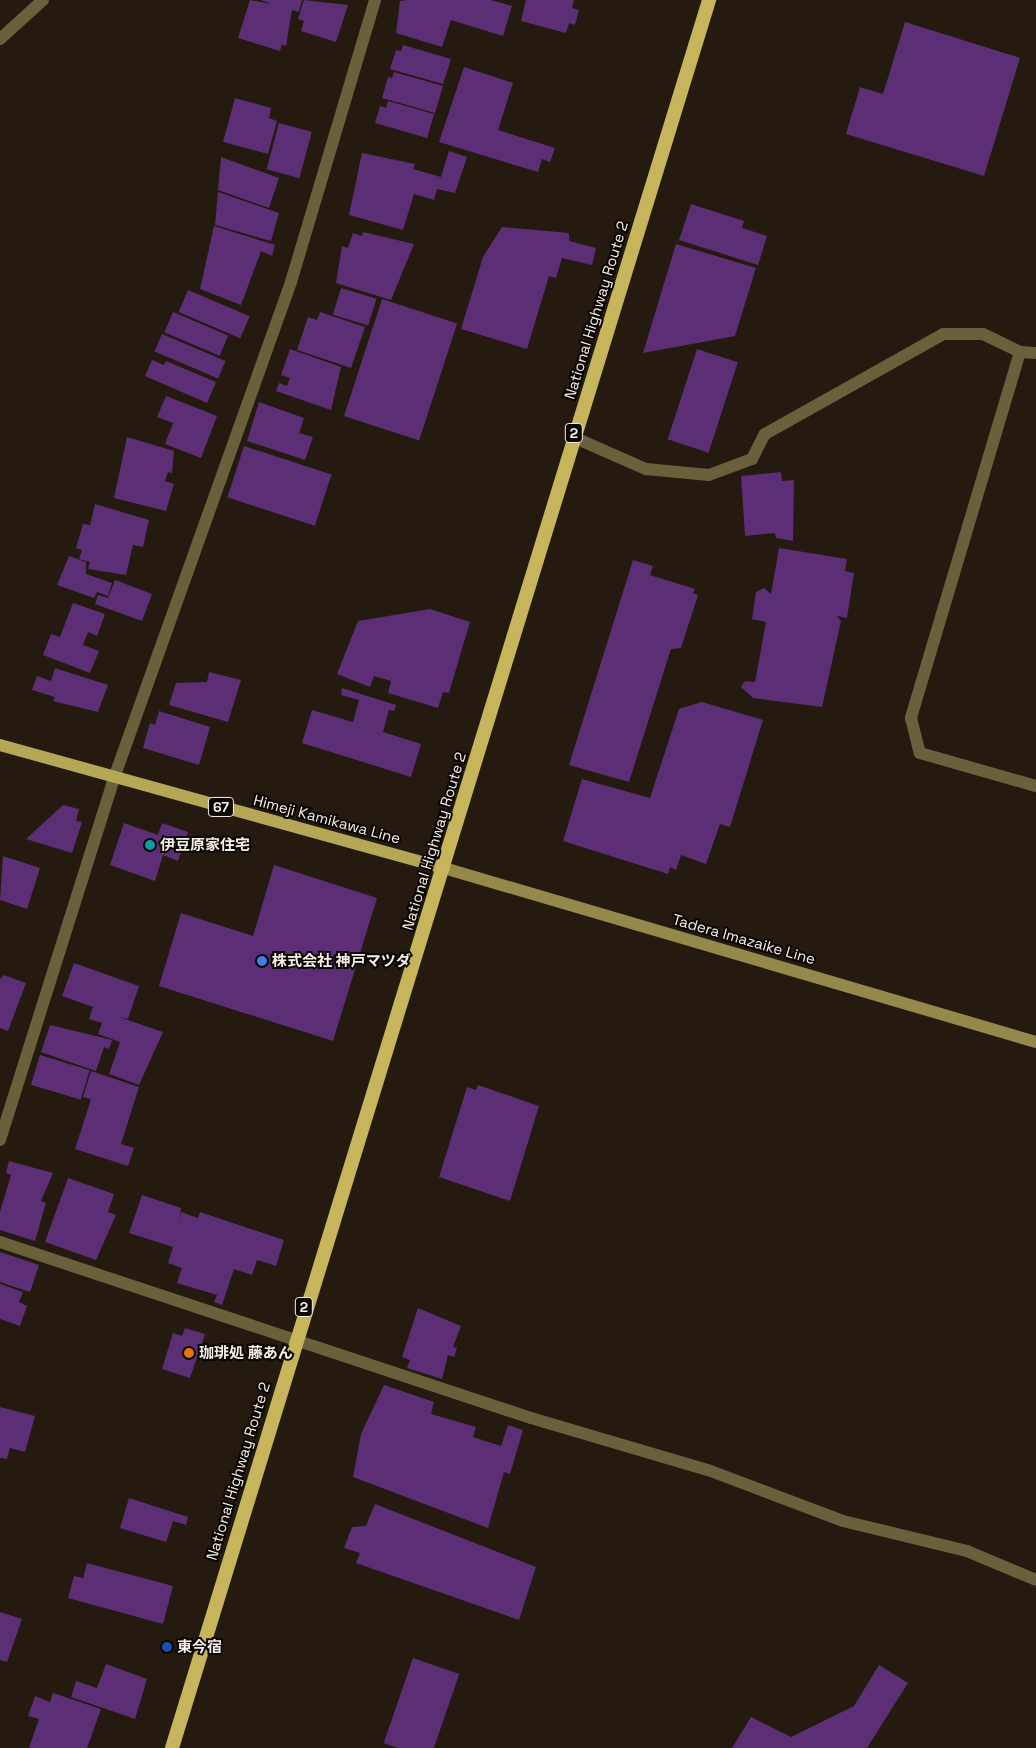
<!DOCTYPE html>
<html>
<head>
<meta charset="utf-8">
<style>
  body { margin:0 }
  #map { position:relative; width:1036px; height:1748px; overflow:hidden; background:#241a10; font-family:"Space Grotesk","Noto Sans JP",sans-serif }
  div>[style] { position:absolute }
  .building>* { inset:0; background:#5c2e75; transform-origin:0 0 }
  .minor>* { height:12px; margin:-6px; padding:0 6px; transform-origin:6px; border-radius:6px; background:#68613c }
  .secondary>* { height:12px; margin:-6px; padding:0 6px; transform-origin:6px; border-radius:6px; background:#94894b }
  .primary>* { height:12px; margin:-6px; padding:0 6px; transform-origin:6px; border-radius:6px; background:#b6a756 }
  .trunk>* { height:14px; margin:-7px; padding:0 7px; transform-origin:7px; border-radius:7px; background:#c6b55a }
  .dots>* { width:14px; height:14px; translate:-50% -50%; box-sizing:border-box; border:2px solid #0a0603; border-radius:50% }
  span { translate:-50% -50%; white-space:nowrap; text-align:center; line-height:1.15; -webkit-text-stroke:4px #0a0603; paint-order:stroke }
  .shield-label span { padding:1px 4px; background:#0a0603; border:1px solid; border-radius:4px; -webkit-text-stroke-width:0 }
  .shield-label { font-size:14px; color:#f7f0e9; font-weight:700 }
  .street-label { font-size:15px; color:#f7f0e9 }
  .poi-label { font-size:15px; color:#f7f0e9; font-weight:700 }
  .left { translate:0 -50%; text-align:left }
</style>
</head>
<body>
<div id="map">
  <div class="building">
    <i style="clip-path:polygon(250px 0,271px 4px,261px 0,302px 0,299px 12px,292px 10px,286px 46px,282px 44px,280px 51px,238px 38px)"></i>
    <i style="clip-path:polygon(304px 0,348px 5px,336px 42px,301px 31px,304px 21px,298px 19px)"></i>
    <i style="clip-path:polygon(407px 0,491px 0,512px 6px,503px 36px,451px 20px,442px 47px,396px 33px,400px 1px)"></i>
    <i style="clip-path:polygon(526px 0,574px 0,572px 8px,579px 10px,575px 25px,569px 23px,566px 33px,521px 21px)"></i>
    <i style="clip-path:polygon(905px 22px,1020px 58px,984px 176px,846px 134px,860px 87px,883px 94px)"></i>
    <i style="clip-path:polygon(403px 45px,451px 59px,443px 84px,390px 69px,396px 50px,401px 51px)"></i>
    <i style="clip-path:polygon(464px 67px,513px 83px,498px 130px,555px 148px,550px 162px,542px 159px,538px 172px,439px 142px)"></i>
    <i style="clip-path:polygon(394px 72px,443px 86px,435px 113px,382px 98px,388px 77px,392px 78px)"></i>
    <i style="clip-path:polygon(235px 98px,271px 108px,269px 118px,277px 121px,268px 154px,223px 142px)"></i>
    <i style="clip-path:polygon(388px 101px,434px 114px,427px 138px,375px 123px,380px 106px,386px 108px)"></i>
    <i style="left:279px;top:123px;width:34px;height:48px;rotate:15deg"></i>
    <i style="clip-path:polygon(449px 151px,467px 157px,455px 193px,437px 189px,434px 200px,414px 194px,403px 230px,349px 215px,362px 153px,415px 164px,413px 169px,441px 177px)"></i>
    <i style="clip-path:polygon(221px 157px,279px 178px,269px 208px,218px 190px)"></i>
    <i style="clip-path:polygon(218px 192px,279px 213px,271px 241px,215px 225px)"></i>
    <i style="clip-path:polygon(691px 204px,744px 221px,742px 228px,767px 236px,758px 265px,679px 240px)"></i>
    <i style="clip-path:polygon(214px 226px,275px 245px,272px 256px,261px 251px,241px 305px,200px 289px)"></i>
    <i style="clip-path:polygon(502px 227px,569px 233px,569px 241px,596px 248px,592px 265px,562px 258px,556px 278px,549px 276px,527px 349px,461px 329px,483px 257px)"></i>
    <i style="clip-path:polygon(363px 232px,414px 244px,391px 300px,336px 283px,342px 246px,348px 248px,353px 233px,362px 236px)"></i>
    <i style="clip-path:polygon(676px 244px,756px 268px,735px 336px,643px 353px)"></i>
    <i style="left:341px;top:288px;width:37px;height:28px;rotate:17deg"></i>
    <i style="left:188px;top:290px;width:67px;height:24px;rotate:23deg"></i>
    <i style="left:382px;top:299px;width:79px;height:123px;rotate:18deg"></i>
    <i style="left:173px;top:312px;width:60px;height:22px;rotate:23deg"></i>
    <i style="clip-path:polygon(320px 312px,365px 327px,351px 368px,297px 350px,308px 317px,317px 320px)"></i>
    <i style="left:162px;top:334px;width:69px;height:19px;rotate:23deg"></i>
    <i style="clip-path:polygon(290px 349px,341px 367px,331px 410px,276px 391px,279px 383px,287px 386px,290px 378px,281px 375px)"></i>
    <i style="left:697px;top:349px;width:43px;height:95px;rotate:18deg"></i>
    <i style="clip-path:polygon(152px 360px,164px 365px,166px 361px,216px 382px,207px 403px,145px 376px)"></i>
    <i style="clip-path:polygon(166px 396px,217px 416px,201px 458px,165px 444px,173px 423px,157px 417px)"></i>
    <i style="clip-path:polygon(259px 402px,304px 418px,299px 433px,313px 437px,305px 460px,247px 441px)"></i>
    <i style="clip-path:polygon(127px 437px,174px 451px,172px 473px,168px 472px,165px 481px,174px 484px,166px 511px,114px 498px)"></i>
    <i style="left:244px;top:446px;width:92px;height:54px;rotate:18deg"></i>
    <i style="clip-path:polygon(781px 472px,782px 481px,794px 480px,793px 541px,776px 538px,775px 533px,745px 536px,741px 476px)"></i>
    <i style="clip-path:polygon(95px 504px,149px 520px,143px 547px,133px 545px,126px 575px,88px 569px,90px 562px,79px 559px,82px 550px,76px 548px,83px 524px,90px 525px)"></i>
    <i style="clip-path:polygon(779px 548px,847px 559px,845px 571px,854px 573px,847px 618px,837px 616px,841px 621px,822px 707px,753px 698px,741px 687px,745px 681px,755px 682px,766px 622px,752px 619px,756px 592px,764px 588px,771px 594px)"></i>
    <i style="clip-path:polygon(69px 556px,86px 562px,86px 574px,112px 583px,108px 596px,97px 592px,94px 598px,57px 585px)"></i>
    <i style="clip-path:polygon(633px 560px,653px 566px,650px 575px,695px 589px,693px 593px,698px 595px,681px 648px,671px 649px,629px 782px,569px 765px)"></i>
    <i style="clip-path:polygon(115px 580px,152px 594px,142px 621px,95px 604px,98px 595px,108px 598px)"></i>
    <i style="clip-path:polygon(73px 603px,105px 614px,97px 636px,88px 632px,83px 645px,99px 651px,90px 673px,43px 655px,51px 634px,60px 637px)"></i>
    <i style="clip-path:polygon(430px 609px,470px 622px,449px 693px,443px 692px,438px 708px,388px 693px,391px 681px,374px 676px,370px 687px,337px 674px,358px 621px)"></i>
    <i style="clip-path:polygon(55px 668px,108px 685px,98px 712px,53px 701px,55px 697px,32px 690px,37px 676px,51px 681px)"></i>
    <i style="clip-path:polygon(209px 672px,241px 680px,228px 722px,169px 705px,176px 683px,207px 682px)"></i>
    <i style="clip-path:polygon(342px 688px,396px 705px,394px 711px,389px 710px,383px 732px,421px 744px,411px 777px,302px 743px,312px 710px,353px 722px,359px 700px,341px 695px)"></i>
    <i style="clip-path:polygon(702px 702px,763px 720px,730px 827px,720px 824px,706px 864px,681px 855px,676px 870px,670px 867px,668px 874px,563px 841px,582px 779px,650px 798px,679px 709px)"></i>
    <i style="clip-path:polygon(159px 711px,210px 727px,199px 765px,143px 748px,150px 723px,155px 725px)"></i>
    <i style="clip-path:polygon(63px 805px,79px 809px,76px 821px,82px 822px,72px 853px,26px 839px)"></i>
    <i style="clip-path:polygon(124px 823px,158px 835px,162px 823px,188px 832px,178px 861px,163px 855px,155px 881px,110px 865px)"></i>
    <i style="clip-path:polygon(3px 856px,40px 868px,27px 909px,0 900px)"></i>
    <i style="clip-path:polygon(274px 865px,377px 898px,333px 1041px,159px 986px,181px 913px,253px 936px)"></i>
    <i style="clip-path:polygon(74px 963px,139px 986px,128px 1019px,119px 1017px,163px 1032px,139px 1085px,109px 1074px,120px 1042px,98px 1034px,102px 1023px,89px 1019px,93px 1007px,62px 996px)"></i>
    <i style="clip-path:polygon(4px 975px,26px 983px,8px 1031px,0 1028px,0 979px)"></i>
    <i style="clip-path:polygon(50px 1025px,112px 1040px,109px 1049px,104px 1047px,96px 1071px,41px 1052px)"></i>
    <i style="left:40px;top:1055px;width:52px;height:31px;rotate:17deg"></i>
    <i style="clip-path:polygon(91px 1071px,139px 1087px,121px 1144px,134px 1148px,128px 1166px,75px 1149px,91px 1099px,83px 1097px)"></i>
    <i style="clip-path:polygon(478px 1085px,539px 1106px,510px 1201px,439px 1177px,467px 1087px,476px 1090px)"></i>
    <i style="clip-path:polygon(9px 1161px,53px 1173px,41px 1201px,46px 1203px,35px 1241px,0 1230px,0 1212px,11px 1175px,6px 1173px)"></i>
    <i style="clip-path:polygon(68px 1178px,114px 1194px,108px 1212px,116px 1215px,96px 1260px,45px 1242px)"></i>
    <i style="clip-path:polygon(142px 1195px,181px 1208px,179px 1221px,181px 1212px,198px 1218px,200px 1212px,284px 1240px,276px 1266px,257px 1260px,252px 1275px,234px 1269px,222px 1305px,214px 1302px,217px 1295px,177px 1283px,182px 1268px,168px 1263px,173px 1247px,129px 1233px)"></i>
    <i style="clip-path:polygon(0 1252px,39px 1265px,30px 1292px,0 1282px)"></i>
    <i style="clip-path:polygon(0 1284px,23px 1292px,19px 1302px,27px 1306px,20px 1326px,0 1319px)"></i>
    <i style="clip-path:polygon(418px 1308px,461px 1326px,453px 1347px,457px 1348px,454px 1357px,448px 1355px,442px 1379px,407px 1368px,410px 1360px,402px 1357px)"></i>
    <i style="clip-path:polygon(185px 1328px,205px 1334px,190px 1378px,162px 1369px,173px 1333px,182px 1336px)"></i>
    <i style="clip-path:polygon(384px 1385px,434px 1402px,431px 1414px,476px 1427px,473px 1437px,501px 1446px,508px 1425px,523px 1430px,510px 1474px,504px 1472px,488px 1528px,353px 1477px,361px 1434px)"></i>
    <i style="clip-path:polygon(0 1407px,35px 1416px,25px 1452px,10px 1448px,7px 1459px,0 1458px)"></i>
    <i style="clip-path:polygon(129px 1498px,188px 1517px,186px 1525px,173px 1521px,166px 1542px,120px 1528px)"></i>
    <i style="clip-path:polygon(375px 1504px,536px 1567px,519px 1620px,356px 1563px,360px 1553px,344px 1548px,352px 1527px,366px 1526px)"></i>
    <i style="clip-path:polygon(87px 1563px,173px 1586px,163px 1624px,68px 1598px,74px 1576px,83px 1578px)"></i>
    <i style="clip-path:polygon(0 1612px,22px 1619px,7px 1662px,0 1660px)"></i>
    <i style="left:413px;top:1658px;width:49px;height:90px;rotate:19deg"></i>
    <i style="clip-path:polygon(106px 1664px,147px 1679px,135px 1719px,71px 1697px,76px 1681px,97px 1688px)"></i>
    <i style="clip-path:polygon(879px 1665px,908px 1683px,867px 1748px,732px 1748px,751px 1717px,791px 1737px,854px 1706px)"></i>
    <i style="clip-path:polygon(53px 1693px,101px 1709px,87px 1748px,29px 1748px,39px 1719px,28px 1716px,35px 1696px,50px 1702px)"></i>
  </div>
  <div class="minor">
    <i style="left:0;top:39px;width:58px;rotate:-42.2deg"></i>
    <i style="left:1020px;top:352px;width:382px;rotate:106.6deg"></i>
    <i style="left:911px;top:718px;width:36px;rotate:76deg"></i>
    <i style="left:920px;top:753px;width:121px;rotate:15.9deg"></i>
    <i style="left:573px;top:437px;width:80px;rotate:23.7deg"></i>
    <i style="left:646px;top:469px;width:63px;rotate:5.4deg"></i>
    <i style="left:709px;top:475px;width:46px;rotate:-20.4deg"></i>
    <i style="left:752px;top:459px;width:28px;rotate:-63deg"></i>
    <i style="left:765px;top:434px;width:204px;rotate:-29.3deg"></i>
    <i style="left:943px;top:334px;width:40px"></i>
    <i style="left:983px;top:334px;width:41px;rotate:25.9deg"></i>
    <i style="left:1020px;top:352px;width:16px;rotate:4deg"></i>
    <i style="left:0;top:1140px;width:380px;rotate:-72.5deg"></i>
    <i style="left:114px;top:778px;width:527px;rotate:-70.36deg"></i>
    <i style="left:291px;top:282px;width:294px;rotate:-73.4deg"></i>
    <i style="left:0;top:1242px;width:559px;rotate:18.34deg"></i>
    <i style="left:531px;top:1418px;width:184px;rotate:16.4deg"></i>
    <i style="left:708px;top:1470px;width:144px;rotate:20.7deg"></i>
    <i style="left:843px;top:1521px;width:128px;rotate:13.6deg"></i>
    <i style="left:967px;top:1551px;width:75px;rotate:22.8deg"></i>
  </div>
  <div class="secondary">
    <i style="left:444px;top:868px;width:617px;rotate:16.38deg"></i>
  </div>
  <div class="primary">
    <i style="left:0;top:745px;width:461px;rotate:15.5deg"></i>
  </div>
  <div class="trunk">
    <i style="left:172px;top:1748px;width:1829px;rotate:-72.92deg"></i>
  </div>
  <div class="dots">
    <i style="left:150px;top:845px;background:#0f9aa8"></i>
    <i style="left:262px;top:961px;background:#3f7fe0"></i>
    <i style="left:189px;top:1353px;background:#e8710a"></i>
    <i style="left:167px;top:1647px;background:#1a4fb4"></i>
  </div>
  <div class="shield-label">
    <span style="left:574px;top:433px">2</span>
    <span style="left:221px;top:807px">67</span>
    <span style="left:304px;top:1307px">2</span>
  </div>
  <div class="street-label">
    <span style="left:596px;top:310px;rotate:-73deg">National Highway Route 2</span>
    <span style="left:327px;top:819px;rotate:15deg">Himeji Kamikawa Line</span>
    <span style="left:434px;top:841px;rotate:-73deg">National Highway Route 2</span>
    <span style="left:744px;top:939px;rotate:16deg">Tadera Imazaike Line</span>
    <span style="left:238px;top:1471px;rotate:-73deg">National Highway Route 2</span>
  </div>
  <div class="poi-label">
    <span class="left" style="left:160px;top:845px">伊豆原家住宅</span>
    <span class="left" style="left:272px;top:961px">株式会社 神戸マツダ</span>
    <span class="left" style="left:199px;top:1353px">珈琲処 藤あん</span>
    <span class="left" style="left:177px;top:1647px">東今宿</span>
  </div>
</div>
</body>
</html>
